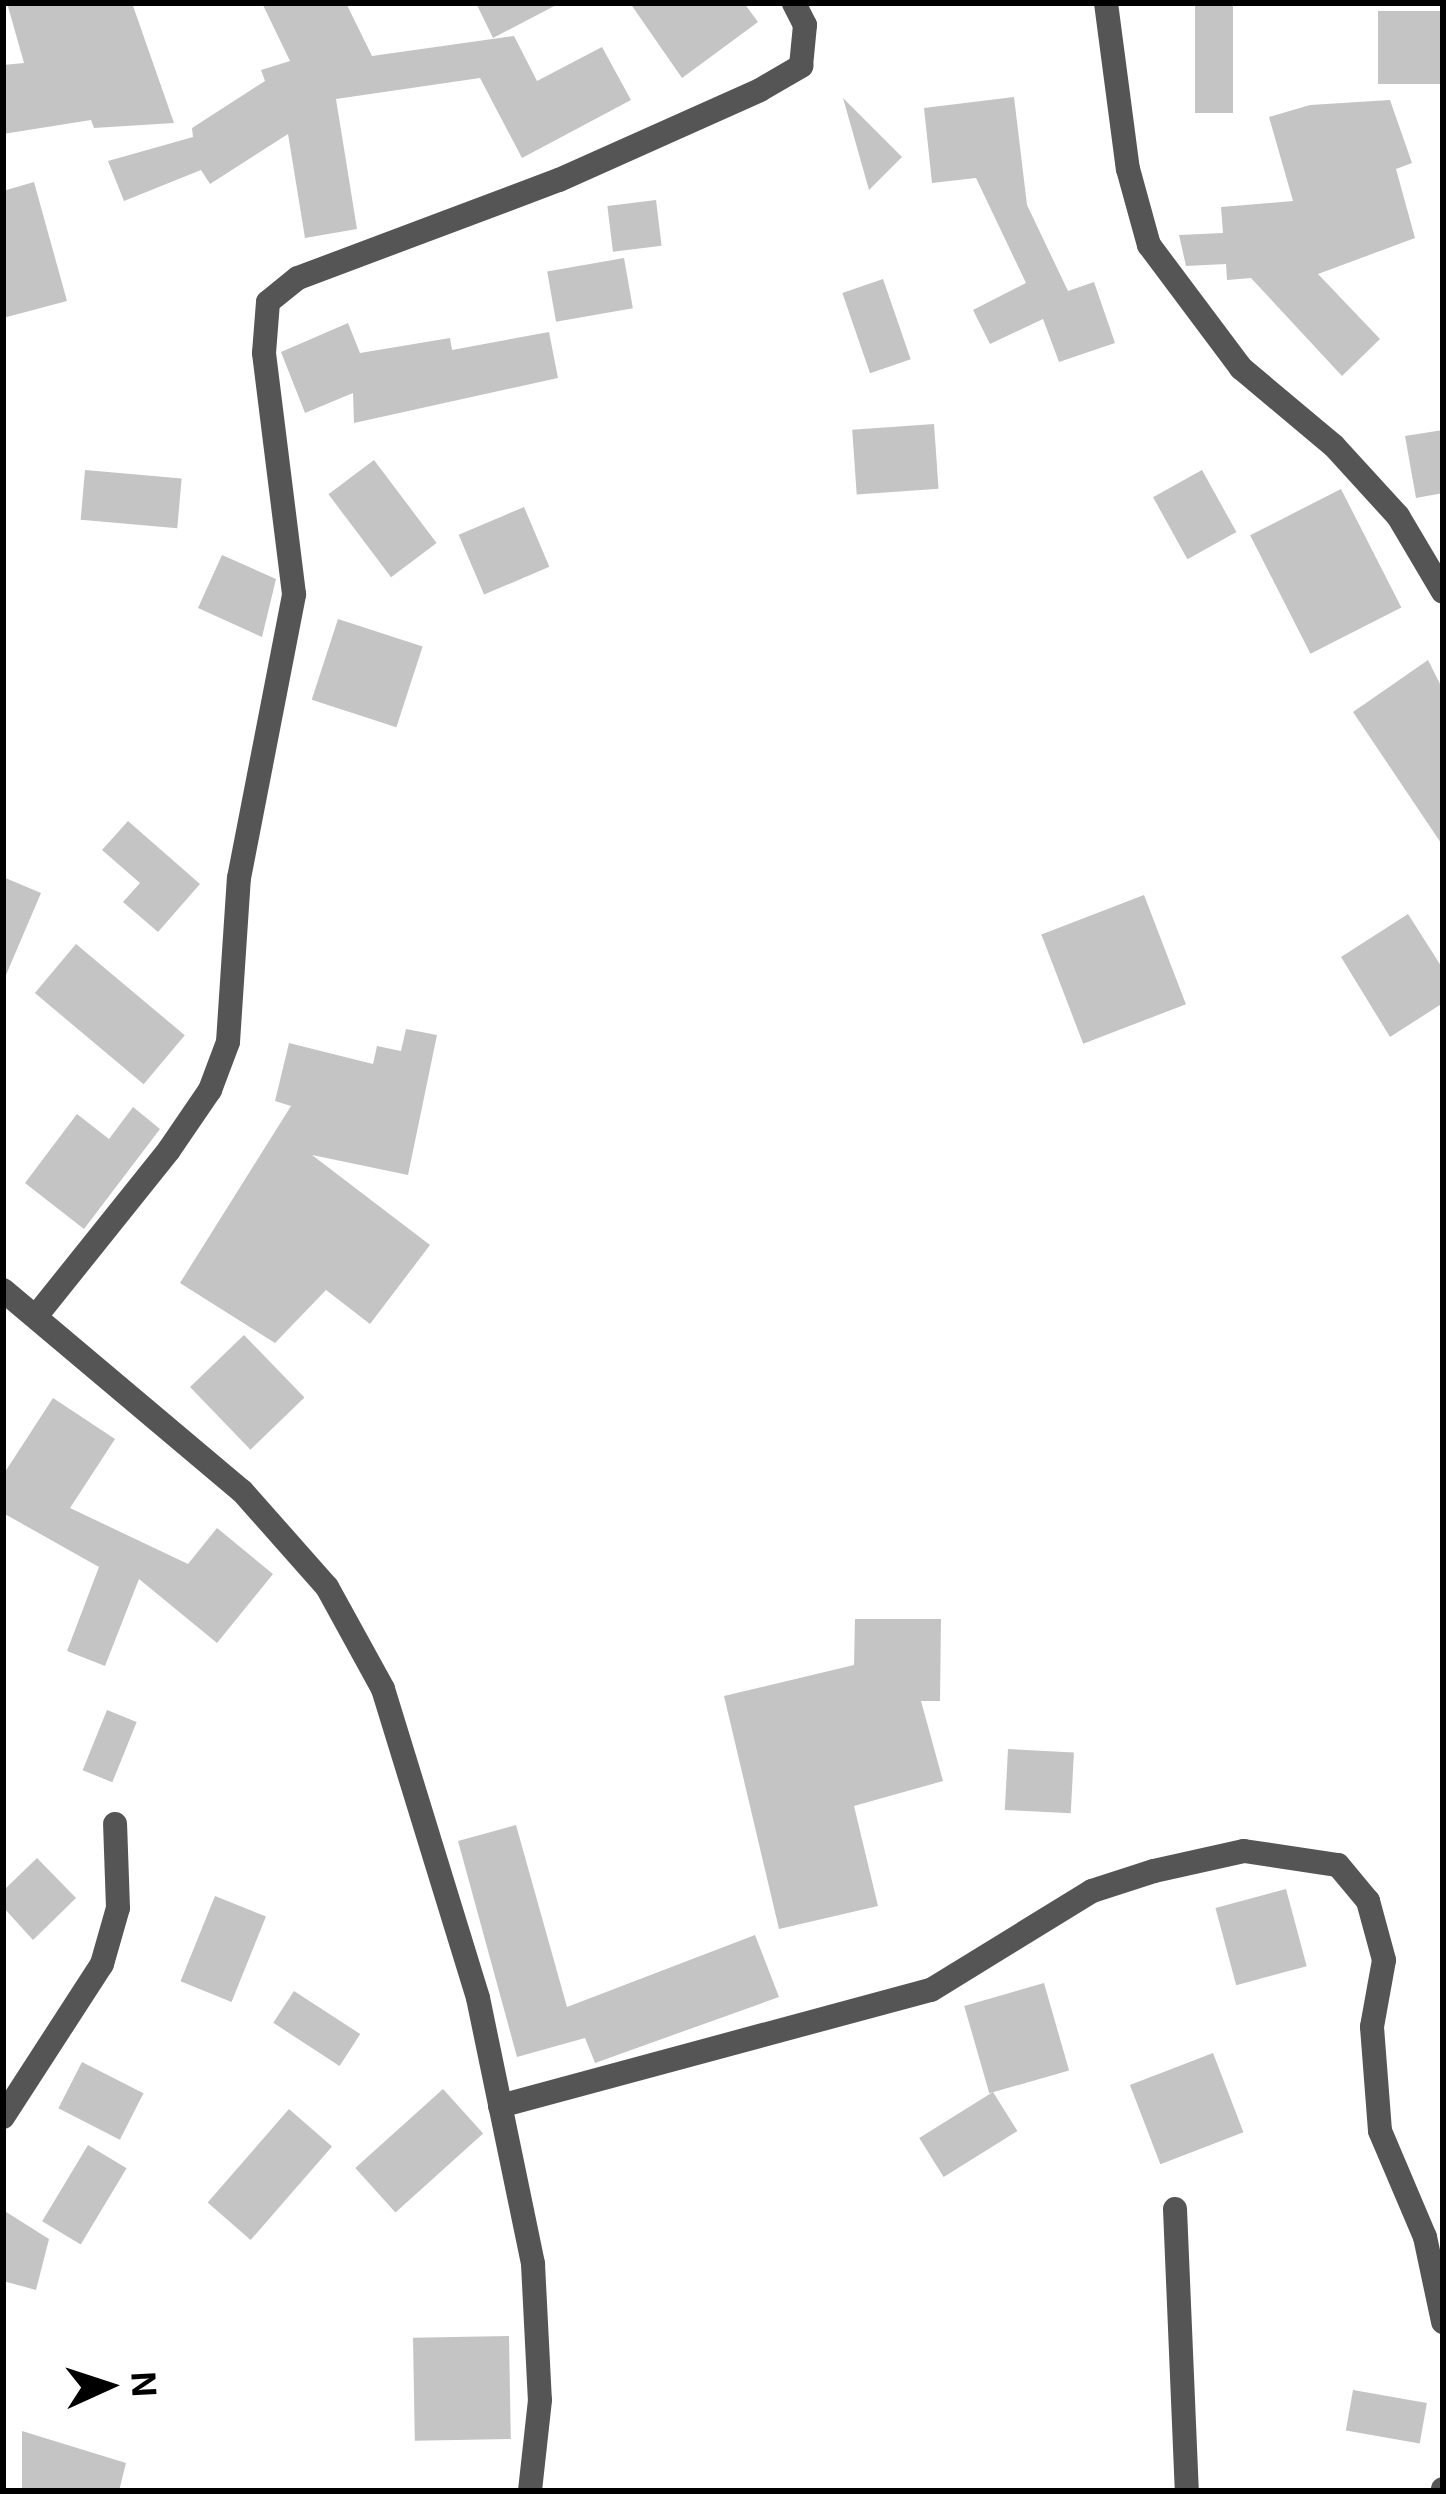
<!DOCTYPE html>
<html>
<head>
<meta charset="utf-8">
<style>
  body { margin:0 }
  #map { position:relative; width:1446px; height:2494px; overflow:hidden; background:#fff; font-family:Inter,sans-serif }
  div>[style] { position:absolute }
  .building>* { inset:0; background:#c4c4c4; transform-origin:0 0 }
  .street>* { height:24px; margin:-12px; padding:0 12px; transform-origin:12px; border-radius:12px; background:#555 }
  span { translate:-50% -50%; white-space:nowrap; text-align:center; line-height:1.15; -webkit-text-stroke:10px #fff; paint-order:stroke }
  .frame { position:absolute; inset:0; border:6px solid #000; pointer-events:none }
  .north { position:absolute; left:48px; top:2326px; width:120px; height:120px; -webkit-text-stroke:9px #fff; paint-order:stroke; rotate:87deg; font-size:33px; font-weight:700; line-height:48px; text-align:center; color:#000 }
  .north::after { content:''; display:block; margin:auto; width:42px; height:54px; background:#000; clip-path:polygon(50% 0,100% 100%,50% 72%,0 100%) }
</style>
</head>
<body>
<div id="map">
  <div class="building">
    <i style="clip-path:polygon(7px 3px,132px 3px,174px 123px,94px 128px,91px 120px,3px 134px,3px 65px,24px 63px)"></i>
    <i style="clip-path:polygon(262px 3px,346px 3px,372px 56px,514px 36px,537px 81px,602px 47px,631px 100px,522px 158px,480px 78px,336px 99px,357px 229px,305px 238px,288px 134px,210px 184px,201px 170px,124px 201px,108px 161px,193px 137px,192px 128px,265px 81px,261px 70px,290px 61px)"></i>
    <i style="clip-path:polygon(476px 3px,560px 3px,493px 38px)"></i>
    <i style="clip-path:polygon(630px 3px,744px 3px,758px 22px,682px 78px)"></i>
    <i style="left:1195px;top:3px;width:38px;height:110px"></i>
    <i style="left:1443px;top:11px;width:73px;height:65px;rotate:90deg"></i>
    <i style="clip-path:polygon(1014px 97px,1027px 205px,1068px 291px,1094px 282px,1115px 343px,1059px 362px,1043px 319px,990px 344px,973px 310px,1026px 283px,976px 178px,932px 183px,924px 108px)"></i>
    <i style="clip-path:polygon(843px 98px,902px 157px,869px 190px)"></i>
    <i style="clip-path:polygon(1390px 100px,1412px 163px,1396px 169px,1415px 238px,1318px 274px,1380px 339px,1342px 376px,1251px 278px,1227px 280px,1226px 264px,1186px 266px,1179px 235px,1223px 233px,1221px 207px,1293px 201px,1269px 117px,1310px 105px)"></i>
    <i style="clip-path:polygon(34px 182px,67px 301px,3px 318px,3px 191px)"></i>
    <i style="left:656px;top:200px;width:46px;height:49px;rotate:83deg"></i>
    <i style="left:624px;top:258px;width:51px;height:78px;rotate:80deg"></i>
    <i style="left:883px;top:279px;width:85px;height:43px;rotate:71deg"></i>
    <i style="clip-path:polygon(348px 323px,360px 353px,450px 338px,452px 350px,549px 332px,558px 378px,354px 423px,353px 393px,305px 413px,281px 352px)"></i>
    <i style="left:934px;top:424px;width:65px;height:82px;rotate:86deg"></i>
    <i style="clip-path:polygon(1443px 430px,1443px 493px,1416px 498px,1405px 436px)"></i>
    <i style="left:374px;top:460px;width:104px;height:57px;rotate:53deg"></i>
    <i style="left:85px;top:470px;width:97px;height:50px;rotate:5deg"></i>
    <i style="left:1202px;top:470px;width:71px;height:56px;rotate:61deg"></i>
    <i style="left:1341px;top:489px;width:133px;height:102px;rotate:63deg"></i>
    <i style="left:524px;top:507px;width:65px;height:71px;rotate:67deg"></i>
    <i style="clip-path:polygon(222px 555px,276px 579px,262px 637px,198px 608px)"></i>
    <i style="left:338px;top:619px;width:89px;height:85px;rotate:18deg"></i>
    <i style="clip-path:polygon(1428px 660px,1443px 690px,1443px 846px,1353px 712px)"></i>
    <i style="clip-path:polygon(128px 821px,200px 884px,158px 932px,123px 902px,140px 883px,102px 850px)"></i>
    <i style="clip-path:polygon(3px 877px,41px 893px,3px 982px)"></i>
    <i style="left:1144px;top:895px;width:117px;height:110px;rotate:69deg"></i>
    <i style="clip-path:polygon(1408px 914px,1443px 969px,1443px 1003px,1390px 1037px,1341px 957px)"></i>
    <i style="left:76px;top:944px;width:142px;height:64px;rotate:40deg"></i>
    <i style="clip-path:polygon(406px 1029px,437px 1035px,408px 1175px,312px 1155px,430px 1245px,370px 1324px,326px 1290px,275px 1343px,180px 1283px,291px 1106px,275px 1101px,289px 1043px,373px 1064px,377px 1046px,401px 1051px)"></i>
    <i style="clip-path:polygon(133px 1107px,160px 1129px,84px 1229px,25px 1183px,77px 1114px,109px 1139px)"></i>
    <i style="left:244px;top:1335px;width:87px;height:75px;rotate:46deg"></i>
    <i style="clip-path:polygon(53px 1398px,115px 1439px,70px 1508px,188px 1564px,217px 1528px,273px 1574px,217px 1643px,139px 1579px,105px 1666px,67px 1651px,99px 1567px,3px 1513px,3px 1475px)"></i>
    <i style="clip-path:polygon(855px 1619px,941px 1619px,940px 1701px,921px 1701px,943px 1781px,854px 1806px,878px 1906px,779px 1929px,724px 1696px,854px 1665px)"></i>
    <i style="left:107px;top:1710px;width:32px;height:65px;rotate:22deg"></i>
    <i style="left:1008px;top:1749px;width:66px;height:61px;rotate:3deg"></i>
    <i style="clip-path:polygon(516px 1825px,567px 2007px,755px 1935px,779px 1997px,595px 2063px,585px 2038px,517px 2057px,458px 1841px)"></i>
    <i style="clip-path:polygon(37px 1858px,76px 1898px,33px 1940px,3px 1907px,3px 1891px)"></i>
    <i style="left:1286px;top:1889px;width:80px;height:73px;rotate:75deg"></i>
    <i style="left:215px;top:1896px;width:55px;height:92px;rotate:22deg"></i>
    <i style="left:1044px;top:1983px;width:91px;height:83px;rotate:74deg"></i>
    <i style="left:294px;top:1991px;width:79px;height:38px;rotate:33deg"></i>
    <i style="left:1213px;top:2053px;width:85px;height:89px;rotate:69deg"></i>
    <i style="left:82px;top:2062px;width:69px;height:52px;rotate:27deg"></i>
    <i style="left:443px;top:2089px;width:60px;height:118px;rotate:48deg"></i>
    <i style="left:993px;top:2092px;width:46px;height:87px;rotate:58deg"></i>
    <i style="left:289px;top:2109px;width:57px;height:124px;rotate:41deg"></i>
    <i style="left:88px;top:2145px;width:45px;height:89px;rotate:31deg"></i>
    <i style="clip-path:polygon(3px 2210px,49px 2239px,36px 2290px,3px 2281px)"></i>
    <i style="left:509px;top:2336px;width:103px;height:96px;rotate:89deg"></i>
    <i style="left:1353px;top:2390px;width:75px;height:41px;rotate:10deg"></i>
    <i style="clip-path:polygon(22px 2431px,126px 2463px,119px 2491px,22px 2491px)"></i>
  </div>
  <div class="street">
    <i style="left:1106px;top:3px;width:167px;rotate:82.5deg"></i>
    <i style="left:1128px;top:169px;width:79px;rotate:74.6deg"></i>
    <i style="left:1149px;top:245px;width:154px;rotate:53.2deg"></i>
    <i style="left:1241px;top:368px;width:121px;rotate:40deg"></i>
    <i style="left:1334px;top:446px;width:95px;rotate:47.6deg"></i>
    <i style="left:1398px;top:516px;width:88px;rotate:59.4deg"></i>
    <i style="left:3px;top:1290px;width:312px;rotate:40.1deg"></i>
    <i style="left:242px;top:1491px;width:128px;rotate:48.5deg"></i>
    <i style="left:327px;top:1587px;width:116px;rotate:61.2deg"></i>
    <i style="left:383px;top:1689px;width:323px;rotate:72.9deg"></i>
    <i style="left:478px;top:1998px;width:272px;rotate:78.3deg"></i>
    <i style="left:533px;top:2264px;width:136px;rotate:87.1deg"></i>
    <i style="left:540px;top:2400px;width:92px;rotate:96.3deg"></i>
    <i style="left:37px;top:1315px;width:211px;rotate:-51.3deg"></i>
    <i style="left:169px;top:1150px;width:73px;rotate:-55.7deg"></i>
    <i style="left:210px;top:1090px;width:51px;rotate:-69.4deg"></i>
    <i style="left:228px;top:1042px;width:164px;rotate:-86.2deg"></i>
    <i style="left:239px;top:878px;width:289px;rotate:-79deg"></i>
    <i style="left:294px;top:594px;width:243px;rotate:-97.1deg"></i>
    <i style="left:264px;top:353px;width:51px;rotate:-85.5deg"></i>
    <i style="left:268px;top:302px;width:38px;rotate:-39deg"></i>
    <i style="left:298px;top:278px;width:279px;rotate:-20.6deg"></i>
    <i style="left:559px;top:180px;width:220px;rotate:-24.1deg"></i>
    <i style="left:760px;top:90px;width:48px;rotate:-30.3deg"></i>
    <i style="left:801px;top:66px;width:41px;rotate:-84.4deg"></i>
    <i style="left:805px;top:25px;width:25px;rotate:-117deg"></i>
    <i style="left:500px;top:2106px;width:446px;rotate:-15.1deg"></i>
    <i style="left:931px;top:1990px;width:189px;rotate:-31.6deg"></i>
    <i style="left:1092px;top:1891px;width:65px;rotate:-17.9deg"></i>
    <i style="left:1154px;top:1871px;width:92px;rotate:-12.5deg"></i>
    <i style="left:1244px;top:1851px;width:95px;rotate:8.5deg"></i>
    <i style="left:1338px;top:1865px;width:47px;rotate:50.2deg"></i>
    <i style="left:1368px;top:1901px;width:61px;rotate:74.8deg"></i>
    <i style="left:1384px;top:1960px;width:68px;rotate:100.2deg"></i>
    <i style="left:1372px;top:2027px;width:104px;rotate:85.6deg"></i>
    <i style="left:1380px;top:2131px;width:115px;rotate:67deg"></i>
    <i style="left:1425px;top:2237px;width:87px;rotate:78deg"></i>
    <i style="left:3px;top:2117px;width:182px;rotate:-57.1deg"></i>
    <i style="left:102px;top:1964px;width:58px;rotate:-74.1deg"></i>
    <i style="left:118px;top:1908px;width:84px;rotate:-92deg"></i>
    <i style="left:1175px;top:2209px;width:282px;rotate:87.6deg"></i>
    <i style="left:1443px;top:2491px;width:2px;rotate:-90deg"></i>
  </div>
  <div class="frame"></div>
  <div class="north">N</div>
</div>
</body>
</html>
